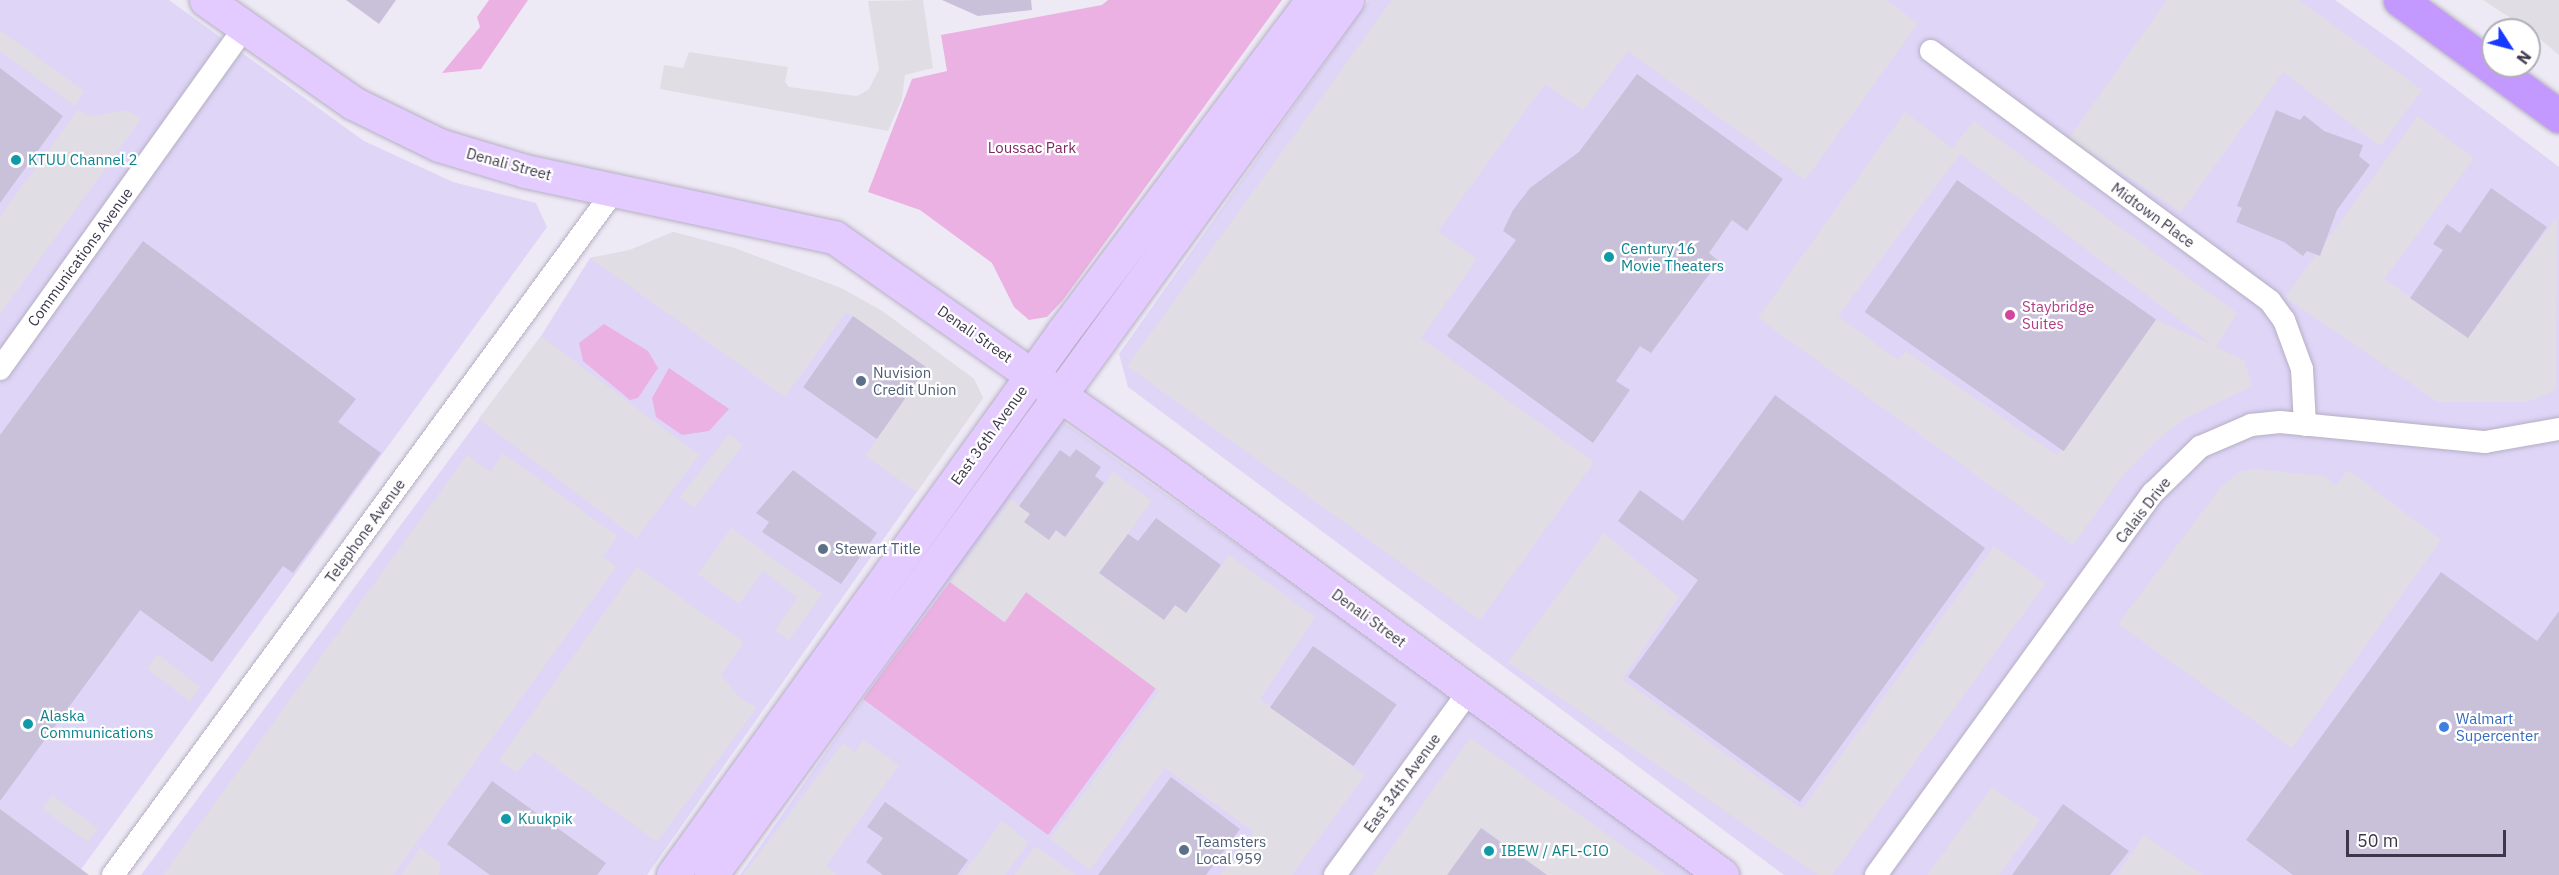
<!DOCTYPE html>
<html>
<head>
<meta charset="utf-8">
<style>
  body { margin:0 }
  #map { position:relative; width:2559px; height:875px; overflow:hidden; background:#eeeaf5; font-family:"IBM Plex Sans",sans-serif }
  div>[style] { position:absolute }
  .commercial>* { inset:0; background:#dfd5f7 }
  .green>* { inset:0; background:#ebb1e2 }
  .parking>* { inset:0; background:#e0dee4; transform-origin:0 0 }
  .building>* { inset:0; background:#c9c1da; transform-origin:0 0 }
  .roads { filter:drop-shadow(0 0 2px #b6afc4) drop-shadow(0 0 2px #b6afc4) }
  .street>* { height:22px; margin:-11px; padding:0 11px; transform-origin:11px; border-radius:11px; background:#fff }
  .secondary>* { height:33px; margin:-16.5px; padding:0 16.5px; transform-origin:16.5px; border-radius:16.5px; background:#e3caff }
  .primary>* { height:33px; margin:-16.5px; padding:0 16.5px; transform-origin:16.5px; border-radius:16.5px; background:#c499ff }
  .dots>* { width:16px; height:16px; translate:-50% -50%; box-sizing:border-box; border:3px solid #fff; border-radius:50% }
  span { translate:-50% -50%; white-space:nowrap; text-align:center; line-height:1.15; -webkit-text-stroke:4.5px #fff; paint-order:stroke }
  .park-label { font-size:15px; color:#7f2762 }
  .culture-label { font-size:15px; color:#0d838f }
  .left { translate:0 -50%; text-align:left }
  .street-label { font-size:15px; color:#3d374a }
  .hotel-label { font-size:15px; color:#b23c85 }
  .service-label { font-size:15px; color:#4e5e75 }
  .shop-label { font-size:15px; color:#366cbe }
  .north { position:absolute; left:2481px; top:18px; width:60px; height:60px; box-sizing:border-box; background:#fff; border:2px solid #b1afb7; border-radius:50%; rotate:126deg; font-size:16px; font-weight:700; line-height:24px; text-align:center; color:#3d374a }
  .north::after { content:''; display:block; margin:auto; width:21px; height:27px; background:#1738ff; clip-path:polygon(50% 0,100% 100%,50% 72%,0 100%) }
  .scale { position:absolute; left:2346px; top:830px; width:160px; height:27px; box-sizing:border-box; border:3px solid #3d374a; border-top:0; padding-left:8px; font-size:18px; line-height:21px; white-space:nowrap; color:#3d374a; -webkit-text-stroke:4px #fff; paint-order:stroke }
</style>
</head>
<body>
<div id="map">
  <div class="commercial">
    <i style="clip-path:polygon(0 0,169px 0,364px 141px,453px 182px,536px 203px,547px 227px,77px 875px,0 875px)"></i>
    <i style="clip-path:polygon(1369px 0,2335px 0,2398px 45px,2559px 167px,2559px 875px,1784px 875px,1128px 387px,1119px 354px)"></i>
    <i style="clip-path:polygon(673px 232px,734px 248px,841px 288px,882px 311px,974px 379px,983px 398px,647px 875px,141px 875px,541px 336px,590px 258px,630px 250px)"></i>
    <i style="clip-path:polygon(1059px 419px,1706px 875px,740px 875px)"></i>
  </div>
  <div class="green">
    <i style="clip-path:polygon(489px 0,528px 0,481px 69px,442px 73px,480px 27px,477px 17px)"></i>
    <i style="clip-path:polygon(1108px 0,1282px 0,1063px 300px,1047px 317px,1029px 320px,1014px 307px,992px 263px,920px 210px,868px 192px,912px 79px,947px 71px,941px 35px,1102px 5px)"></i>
    <i style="clip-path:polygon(604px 324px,648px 351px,658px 368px,638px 398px,630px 400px,583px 361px,579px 343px)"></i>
    <i style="clip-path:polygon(669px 368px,729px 409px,709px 431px,682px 435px,656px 417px,652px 398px)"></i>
    <i style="clip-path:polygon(950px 582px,1004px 622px,1026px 592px,1156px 688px,1048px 835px,863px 699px)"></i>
  </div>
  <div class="parking">
    <i style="clip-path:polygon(923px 0,933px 68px,905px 75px,902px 99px,888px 131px,660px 89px,664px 65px,683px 68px,689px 52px,788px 67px,785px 82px,789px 87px,857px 96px,869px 89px,879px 69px,868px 1px)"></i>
    <i style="clip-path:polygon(1392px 0,1886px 0,1918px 23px,1805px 180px,1628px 51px,1583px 110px,1545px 84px,1438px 231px,1477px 259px,1421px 338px,1594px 462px,1480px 620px,1127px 366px)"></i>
    <i style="clip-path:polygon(2167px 0,2299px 0,2422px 90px,2380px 146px,2283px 72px,2181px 212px,2069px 138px)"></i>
    <i style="clip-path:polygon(2483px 0,2559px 0,2559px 55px,2529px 30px)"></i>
    <i style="clip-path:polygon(0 30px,84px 91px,75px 106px,0 51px)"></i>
    <i style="clip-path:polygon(78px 110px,92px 116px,128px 110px,141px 119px,0 314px,0 216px)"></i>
    <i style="clip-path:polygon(evenodd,1905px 112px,1952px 148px,1974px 121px,2237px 313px,2216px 347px,2244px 360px,2252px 386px,2184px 419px,2157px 440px,2123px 475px,2073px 545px,1758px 318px,1905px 112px,1960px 154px,2213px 345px,2156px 320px,2057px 455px,1906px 351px,1898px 360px,1838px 316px,1960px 154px)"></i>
    <i style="clip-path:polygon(2418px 116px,2474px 158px,2384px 279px,2468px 338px,2557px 217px,2556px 390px,2527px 402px,2438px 402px,2285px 297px)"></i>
    <i style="clip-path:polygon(673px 232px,734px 248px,841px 288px,882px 311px,974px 379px,983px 398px,917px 492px,865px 456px,926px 368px,846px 312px,785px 397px,590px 258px,630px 250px)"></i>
    <i style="left:541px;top:336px;width:198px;height:104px;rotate:37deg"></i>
    <i style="left:729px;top:434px;width:18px;height:80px;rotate:38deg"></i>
    <i style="clip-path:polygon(503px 453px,617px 536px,603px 556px,616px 567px,393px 875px,163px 875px,467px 455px,491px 472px)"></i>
    <i style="clip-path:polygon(2253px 469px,2324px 476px,2336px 486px,2348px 470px,2441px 540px,2292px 748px,2118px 624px,2221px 487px,2239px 472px)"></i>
    <i style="clip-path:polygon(1113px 472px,1152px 501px,1099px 573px,1164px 620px,1175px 605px,1188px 610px,1229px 555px,1315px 617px,1260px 699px,1365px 775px,1292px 875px,1220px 875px,1253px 831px,1165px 768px,1090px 870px,1050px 839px,1159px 691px,1026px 592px,1005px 622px,950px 582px,1011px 499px,1065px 537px,1035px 580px)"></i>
    <i style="clip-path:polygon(731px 528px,822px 594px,789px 640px,775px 631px,797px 597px,763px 571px,739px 604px,698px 574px)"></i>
    <i style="clip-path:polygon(1604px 533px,1679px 597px,1622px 679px,1802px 809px,1994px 546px,2046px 583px,1832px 875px,1818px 875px,1508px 662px)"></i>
    <i style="clip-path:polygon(637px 567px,744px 642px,721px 675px,741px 699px,757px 707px,657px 842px,534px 752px,517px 772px,499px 760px)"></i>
    <i style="left:158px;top:654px;width:54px;height:18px;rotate:38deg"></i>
    <i style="clip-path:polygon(1470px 738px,1665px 875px,1547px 875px,1482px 828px,1447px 875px,1372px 875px)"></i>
    <i style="clip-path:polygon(863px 740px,899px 765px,826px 866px,837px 875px,743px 875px,843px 743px,855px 752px)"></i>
    <i style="clip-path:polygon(1992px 787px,2040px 820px,1999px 875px,1927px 875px)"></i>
    <i style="left:52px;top:795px;width:57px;height:17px;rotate:36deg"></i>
    <i style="clip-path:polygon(1002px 821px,1029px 842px,1005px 875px,962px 875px)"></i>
    <i style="clip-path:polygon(2144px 835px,2203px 875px,2117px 875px)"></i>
    <i style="clip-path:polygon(1035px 846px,1076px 875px,1014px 875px)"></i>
    <i style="clip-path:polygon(420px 848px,441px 864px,439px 875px,401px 875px)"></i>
  </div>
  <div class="building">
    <i style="clip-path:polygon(346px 0,396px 0,379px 24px)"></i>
    <i style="clip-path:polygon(942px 0,1031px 0,1032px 10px,978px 16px)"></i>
    <i style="clip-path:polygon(0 68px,63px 116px,0 203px)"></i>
    <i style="clip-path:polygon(1637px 74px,1783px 179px,1747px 231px,1732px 220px,1709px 253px,1719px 261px,1651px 353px,1640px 346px,1616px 381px,1630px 390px,1593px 443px,1447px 336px,1516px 240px,1503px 231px,1513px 210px,1530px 188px,1579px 152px)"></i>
    <i style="clip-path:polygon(2276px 110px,2300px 120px,2304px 115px,2324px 131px,2363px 145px,2359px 156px,2370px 165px,2337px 210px,2320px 256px,2307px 251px,2303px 256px,2284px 242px,2236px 222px,2242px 208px,2237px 206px)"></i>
    <i style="left:1957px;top:180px;width:243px;height:161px;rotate:35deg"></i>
    <i style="clip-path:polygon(2491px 188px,2547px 227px,2468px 338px,2410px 298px,2443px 250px,2433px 244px,2447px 224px,2460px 233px)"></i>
    <i style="clip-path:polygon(143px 241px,356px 399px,338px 422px,381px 453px,293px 573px,283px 566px,212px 662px,140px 610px,0 801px,0 435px)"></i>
    <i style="left:853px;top:316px;width:90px;height:87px;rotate:35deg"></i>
    <i style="clip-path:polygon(1775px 395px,1985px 548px,1800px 802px,1628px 677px,1698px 580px,1618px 521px,1640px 490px,1683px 521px)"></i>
    <i style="clip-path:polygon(1076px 449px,1101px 467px,1095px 476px,1104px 483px,1065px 537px,1056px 530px,1049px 540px,1024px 522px,1030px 514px,1019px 506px,1060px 450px,1070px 457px)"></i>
    <i style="clip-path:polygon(793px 470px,877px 533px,841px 584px,762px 532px,769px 522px,756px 513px)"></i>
    <i style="clip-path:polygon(1156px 518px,1221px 565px,1186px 613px,1175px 605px,1164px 620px,1099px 573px,1128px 534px,1138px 541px)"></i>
    <i style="clip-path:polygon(2441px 572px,2537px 641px,2559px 611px,2559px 875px,2293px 875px,2246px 840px)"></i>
    <i style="left:1313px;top:646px;width:102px;height:75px;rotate:35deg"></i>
    <i style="clip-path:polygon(1171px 777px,1240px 829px,1206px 875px,1098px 875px)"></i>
    <i style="clip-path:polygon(492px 781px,606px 863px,597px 875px,490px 875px,447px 844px)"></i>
    <i style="clip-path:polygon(885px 802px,968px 860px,957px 875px,883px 875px,866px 862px,883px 838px,867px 827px)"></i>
    <i style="clip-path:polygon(2063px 804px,2129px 851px,2110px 875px,2012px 875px)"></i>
    <i style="clip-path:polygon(0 809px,89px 875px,0 875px)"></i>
    <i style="clip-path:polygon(1481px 828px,1547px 875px,1447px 875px)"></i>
  </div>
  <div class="roads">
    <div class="street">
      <i style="left:1931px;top:51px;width:421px;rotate:36.4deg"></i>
      <i style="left:2270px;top:301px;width:24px;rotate:54deg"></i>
      <i style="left:2284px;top:320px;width:52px;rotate:69.8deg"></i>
      <i style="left:2302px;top:369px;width:56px;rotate:86.9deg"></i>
      <i style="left:0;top:369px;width:419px;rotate:-54.4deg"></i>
      <i style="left:113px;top:875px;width:851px;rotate:-53.79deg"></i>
      <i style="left:1335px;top:875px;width:228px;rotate:-53.9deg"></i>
      <i style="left:1876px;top:875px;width:472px;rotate:-54.1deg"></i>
      <i style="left:2153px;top:493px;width:66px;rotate:-44.4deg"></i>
      <i style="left:2200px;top:447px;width:56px;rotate:-23.3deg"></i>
      <i style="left:2251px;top:425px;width:29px;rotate:-6deg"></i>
      <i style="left:2280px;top:422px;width:206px;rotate:5.6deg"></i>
      <i style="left:2485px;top:442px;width:75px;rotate:-10deg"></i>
    </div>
    <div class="secondary">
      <i style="left:206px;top:0;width:179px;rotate:35deg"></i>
      <i style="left:353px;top:103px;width:96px;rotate:26deg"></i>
      <i style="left:439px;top:145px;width:90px;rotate:16.8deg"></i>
      <i style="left:525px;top:171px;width:316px;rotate:12.1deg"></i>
      <i style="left:834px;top:237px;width:396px;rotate:35deg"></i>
      <i style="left:1158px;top:464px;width:698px;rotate:36.08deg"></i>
      <i style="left:673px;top:875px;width:669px;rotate:-54.31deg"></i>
      <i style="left:1063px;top:332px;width:415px;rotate:-53.1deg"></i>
      <i style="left:711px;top:875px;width:1082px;rotate:-53.99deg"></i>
    </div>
    <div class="primary">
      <i style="left:2400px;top:0;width:197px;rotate:36.1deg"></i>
    </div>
  </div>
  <div class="dots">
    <i style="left:16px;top:160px;background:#0f9aa8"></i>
    <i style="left:1609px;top:257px;background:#0f9aa8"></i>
    <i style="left:2010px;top:315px;background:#d1479c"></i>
    <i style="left:861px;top:381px;background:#5c6f8a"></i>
    <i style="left:823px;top:549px;background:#5c6f8a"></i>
    <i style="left:28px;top:724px;background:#0f9aa8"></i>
    <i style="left:2444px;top:727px;background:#3f7fe0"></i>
    <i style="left:506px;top:819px;background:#0f9aa8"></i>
    <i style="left:1184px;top:850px;background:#5c6f8a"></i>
    <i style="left:1489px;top:851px;background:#0f9aa8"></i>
  </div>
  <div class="park-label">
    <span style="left:1032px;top:148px">Loussac Park</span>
  </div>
  <div class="culture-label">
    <span class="left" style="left:28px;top:160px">KTUU Channel 2</span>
    <span class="left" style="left:1621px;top:257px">Century 16<br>Movie Theaters</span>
    <span class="left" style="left:40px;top:724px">Alaska<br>Communications</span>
    <span class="left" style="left:518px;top:819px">Kuukpik</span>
    <span class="left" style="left:1501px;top:851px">IBEW / AFL-CIO</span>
  </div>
  <div class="street-label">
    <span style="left:509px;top:164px;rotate:15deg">Denali Street</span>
    <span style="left:2153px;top:215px;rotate:36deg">Midtown Place</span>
    <span style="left:80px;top:257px;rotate:-54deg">Communications Avenue</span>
    <span style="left:975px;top:334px;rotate:35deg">Denali Street</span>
    <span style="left:989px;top:435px;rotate:-54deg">East 36th Avenue</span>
    <span style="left:2143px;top:510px;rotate:-52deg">Calais Drive</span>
    <span style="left:365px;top:531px;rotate:-54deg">Telephone Avenue</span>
    <span style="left:1369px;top:618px;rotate:36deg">Denali Street</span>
    <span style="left:1402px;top:783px;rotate:-54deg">East 34th Avenue</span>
  </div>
  <div class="hotel-label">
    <span class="left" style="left:2022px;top:315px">Staybridge<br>Suites</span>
  </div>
  <div class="service-label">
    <span class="left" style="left:873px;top:381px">Nuvision<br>Credit Union</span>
    <span class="left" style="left:835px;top:549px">Stewart Title</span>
    <span class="left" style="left:1196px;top:850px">Teamsters<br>Local 959</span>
  </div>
  <div class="shop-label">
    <span class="left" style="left:2456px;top:727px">Walmart<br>Supercenter</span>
  </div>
  <div class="north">N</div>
  <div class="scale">50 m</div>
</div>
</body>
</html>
